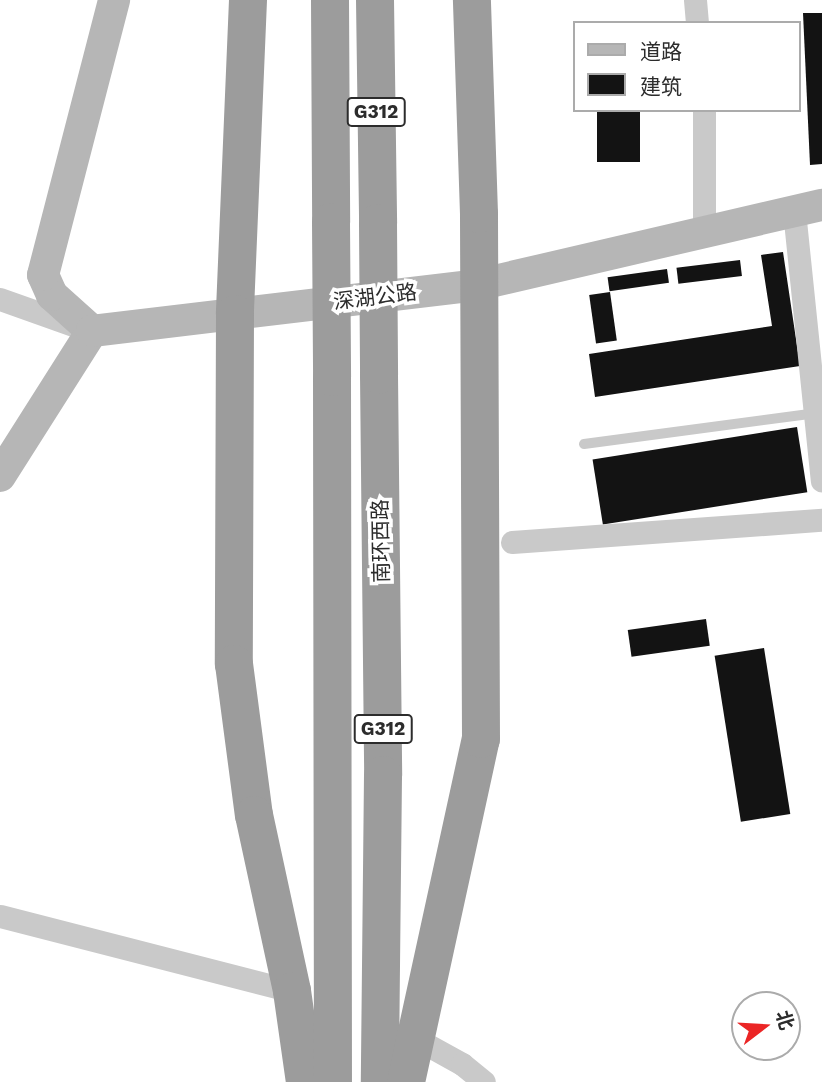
<!DOCTYPE html>
<html>
<head>
<meta charset="utf-8">
<style>
  body { margin:0 }
  #map { position:relative; width:822px; height:1082px; overflow:hidden; background:#fff; font-family:"Work Sans","Noto Sans SC",sans-serif }
  div>[style] { position:absolute }
  .building>* { inset:0; background:#131313; transform-origin:0 0 }
  .service>* { height:10px; margin:-5px; padding:0 5px; transform-origin:5px; border-radius:5px; background:#c9c9c9 }
  .minor>* { height:23px; margin:-11.5px; padding:0 11.5px; transform-origin:11.5px; border-radius:11.5px; background:#c9c9c9 }
  .secondary>* { height:32px; margin:-16px; padding:0 16px; transform-origin:16px; border-radius:16px; background:#b6b6b6 }
  .trunk>* { height:38px; margin:-19px; padding:0 19px; transform-origin:19px; border-radius:19px; background:#9c9c9c }
  .trunk-bridge>* { height:38px; margin:-19px; padding:0 19px; transform-origin:19px; border-radius:19px; background:#9c9c9c }
  span { translate:-50% -50%; white-space:nowrap; text-align:center; line-height:1.15; -webkit-text-stroke:7px #fff; paint-order:stroke }
  .shield-label span { padding:2px 5px; background:#fff; border:2px solid; border-radius:5px; -webkit-text-stroke-width:0 }
  .shield-label { font-size:19px; color:#2c2c2c; font-weight:700 }
  .street-label { font-size:21px; color:#2c2c2c }
  .legend { position:absolute; left:573px; top:21px; width:228px; height:91px; box-sizing:border-box; background:#fff; border:2px solid #ababab; margin:0; padding:9px 12px; list-style:none; font-size:21px; color:#2c2c2c }
  .legend li { display:flex; align-items:center; gap:14px; height:35px }
  .legend b { width:35px; border:2px solid #ababab }
  .north { position:absolute; left:731px; top:991px; width:70px; height:70px; box-sizing:border-box; background:#fff; border:2px solid #ababab; border-radius:50%; rotate:73deg; font-size:19px; font-weight:700; line-height:28px; text-align:center; color:#2c2c2c }
  .north::after { content:''; display:block; margin:auto; width:24px; height:32px; background:#eb2525; clip-path:polygon(50% 0,100% 100%,50% 72%,0 100%) }
</style>
</head>
<body>
<div id="map">
  <div class="building">
    <i style="clip-path:polygon(803px 13px,822px 13px,822px 164px,810px 165px)"></i>
    <i style="left:597px;top:110px;width:43px;height:52px"></i>
    <i style="clip-path:polygon(783px 252px,800px 366px,595px 397px,589px 354px,772px 326px,761px 255px)"></i>
    <i style="left:740px;top:260px;width:16px;height:64px;rotate:83deg"></i>
    <i style="left:667px;top:269px;width:14px;height:60px;rotate:82deg"></i>
    <i style="left:610px;top:292px;width:49px;height:21px;rotate:82deg"></i>
    <i style="left:797px;top:427px;width:66px;height:207px;rotate:81deg"></i>
    <i style="left:706px;top:619px;width:27px;height:79px;rotate:82deg"></i>
    <i style="left:764px;top:648px;width:168px;height:50px;rotate:81deg"></i>
  </div>
  <div class="service">
    <i style="left:584px;top:444px;width:233px;rotate:-7.6deg"></i>
  </div>
  <div class="minor">
    <i style="left:695px;top:0;width:23px;rotate:85deg"></i>
    <i style="left:704px;top:110px;width:120px;rotate:90deg"></i>
    <i style="left:794px;top:211px;width:271px;rotate:84.1deg"></i>
    <i style="left:0;top:299px;width:87px;rotate:19.5deg"></i>
    <i style="left:512px;top:542px;width:311px;rotate:-4.1deg"></i>
    <i style="left:0;top:916px;width:301px;rotate:14.4deg"></i>
    <i style="left:415px;top:1038px;width:54px;rotate:29deg"></i>
    <i style="left:462px;top:1064px;width:28px;rotate:39deg"></i>
  </div>
  <div class="secondary">
    <i style="left:92px;top:331px;width:54px;rotate:-138deg"></i>
    <i style="left:52px;top:295px;width:22px;rotate:-114deg"></i>
    <i style="left:43px;top:275px;width:284px;rotate:-75.5deg"></i>
    <i style="left:0;top:476px;width:172px;rotate:-57.6deg"></i>
    <i style="left:92px;top:331px;width:388px;rotate:-6.8deg"></i>
    <i style="left:477px;top:285px;width:354px;rotate:-13.1deg"></i>
  </div>
  <div class="trunk">
    <i style="left:248px;top:0;width:314px;rotate:92.4deg"></i>
    <i style="left:235px;top:314px;width:350px;rotate:90.2deg"></i>
    <i style="left:234px;top:664px;width:152px;rotate:82.5deg"></i>
    <i style="left:254px;top:815px;width:180px;rotate:77.8deg"></i>
    <i style="left:292px;top:991px;width:92px;rotate:81.9deg"></i>
    <i style="left:330px;top:0;width:222px;rotate:89.7deg"></i>
    <i style="left:375px;top:0;width:223px;rotate:89.2deg"></i>
    <i style="left:379px;top:375px;width:400px;rotate:89.4deg"></i>
    <i style="left:383px;top:775px;width:307px;rotate:90.6deg"></i>
    <i style="left:332px;top:377px;width:705px;rotate:89.92deg"></i>
    <i style="left:406px;top:1082px;width:351px;rotate:-77.7deg"></i>
    <i style="left:481px;top:739px;width:525px;rotate:-90.22deg"></i>
    <i style="left:479px;top:214px;width:214px;rotate:-91.9deg"></i>
  </div>
  <div class="trunk-bridge">
    <i style="left:331px;top:222px;width:155px;rotate:89.6deg"></i>
    <i style="left:378px;top:223px;width:152px;rotate:89.6deg"></i>
  </div>
  <div class="shield-label">
    <span style="left:376px;top:112px">G312</span>
    <span style="left:383px;top:729px">G312</span>
  </div>
  <div class="street-label">
    <span style="left:375px;top:297px;rotate:-7deg">深湖公路</span>
    <span style="left:381px;top:541px;rotate:-91deg">南环西路</span>
  </div>
  <ul class="legend">
  <li><b style="height:9px;background:#b6b6b6"></b>道路</li>
  <li><b style="height:19px;background:#131313"></b>建筑</li>
  </ul>
  <div class="north">北</div>
</div>
</body>
</html>
